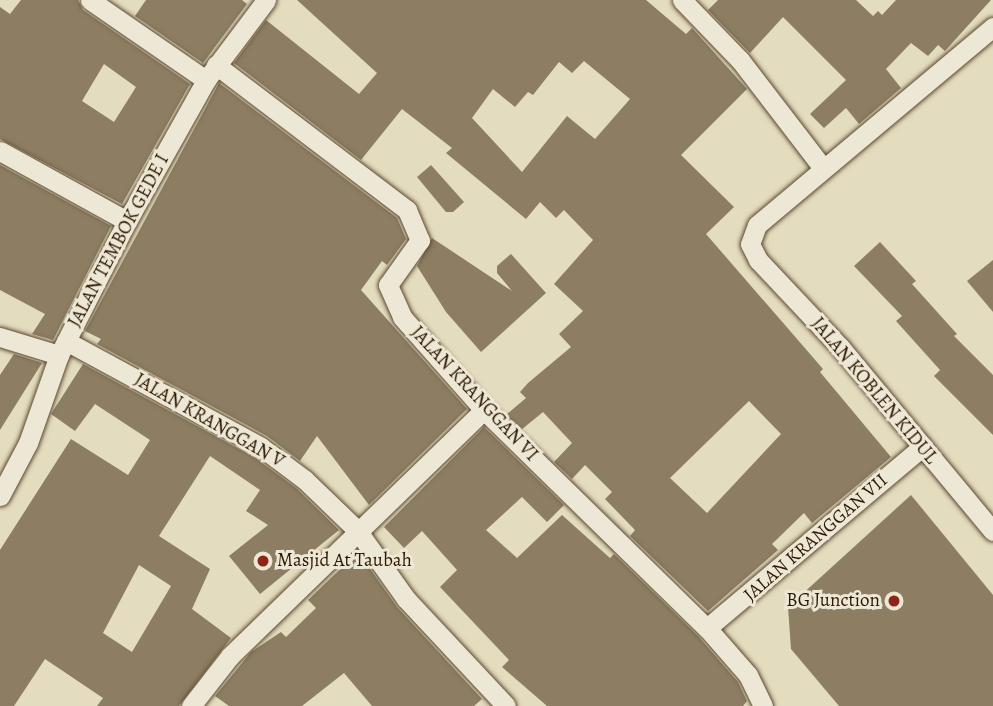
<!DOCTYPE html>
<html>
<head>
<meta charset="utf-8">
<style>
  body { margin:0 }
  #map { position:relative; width:993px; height:706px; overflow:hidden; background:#e4dcbe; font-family:Alegreya,serif }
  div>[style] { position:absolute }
  .building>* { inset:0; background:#8c7d63 }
  .roads { filter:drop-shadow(0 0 2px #5b4830) drop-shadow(0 0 2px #5b4830) }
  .street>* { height:19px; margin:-9.5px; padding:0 9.5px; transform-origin:9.5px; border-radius:9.5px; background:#ede8d5 }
  .dots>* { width:19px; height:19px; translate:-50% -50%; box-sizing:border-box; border:4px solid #ede8d5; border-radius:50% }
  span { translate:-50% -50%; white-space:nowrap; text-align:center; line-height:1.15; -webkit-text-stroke:6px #ede8d5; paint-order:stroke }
  .street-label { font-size:19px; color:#2d1700 }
  .poi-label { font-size:19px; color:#2d1700 }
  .left { translate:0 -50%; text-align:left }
  .right { translate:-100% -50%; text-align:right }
</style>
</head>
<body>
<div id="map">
  <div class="building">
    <i style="clip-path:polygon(evenodd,21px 0,78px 0,83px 10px,190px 84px,122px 204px,0 139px,0 7px,10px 14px,21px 0,104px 64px,136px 87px,114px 122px,82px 101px,104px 64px)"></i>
    <i style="clip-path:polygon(146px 0,242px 0,247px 4px,203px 63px,135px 16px)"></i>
    <i style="clip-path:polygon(evenodd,297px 0,646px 0,686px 34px,692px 28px,747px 89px,681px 155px,734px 207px,706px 234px,823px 369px,820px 372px,891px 457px,812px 523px,804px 513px,772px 544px,778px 550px,708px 611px,630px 536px,635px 530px,605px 499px,612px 492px,585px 465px,572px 479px,554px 462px,572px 443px,543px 412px,521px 430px,506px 415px,526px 398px,520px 392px,528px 383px,571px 347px,559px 334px,583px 311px,554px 284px,593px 240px,564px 210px,556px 218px,540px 202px,526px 219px,446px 153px,452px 148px,402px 109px,361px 160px,234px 63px,266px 20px,359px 94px,377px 73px,297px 0,584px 61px,630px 99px,595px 139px,567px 116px,522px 172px,472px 118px,493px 89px,515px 107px,528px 92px,533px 95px,559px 62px,572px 73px,584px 61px,297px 0,749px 401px,781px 434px,707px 513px,670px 478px,749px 401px)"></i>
    <i style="clip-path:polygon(718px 0,856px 0,873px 16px,878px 11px,882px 15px,896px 0,991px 0,945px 51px,938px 45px,928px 56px,911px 43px,886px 69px,901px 88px,859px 124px,846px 108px,824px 128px,810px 114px,846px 80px,783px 17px,750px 53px,708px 10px)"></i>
    <i style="clip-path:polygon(219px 83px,397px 218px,406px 239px,387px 265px,382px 261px,361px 290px,467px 409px,369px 505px,317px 436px,300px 461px,267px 436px,97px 344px,101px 339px,85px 331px)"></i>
    <i style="clip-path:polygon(0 165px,111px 226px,53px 340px,32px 334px,45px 314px,0 290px)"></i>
    <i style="clip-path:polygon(431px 165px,464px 202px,453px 212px,446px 212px,417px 177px)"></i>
    <i style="clip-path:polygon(432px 238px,512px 291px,497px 273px,497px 266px,511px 254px,546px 293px,481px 352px,446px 312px,417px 266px)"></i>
    <i style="clip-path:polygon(880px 242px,916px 281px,912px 284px,957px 334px,954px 336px,993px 375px,993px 435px,934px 376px,940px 370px,896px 321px,902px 316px,854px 266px)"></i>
    <i style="clip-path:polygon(993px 260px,993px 312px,967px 281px)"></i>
    <i style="clip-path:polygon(14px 354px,42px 363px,0 430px,0 375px)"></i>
    <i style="clip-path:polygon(evenodd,83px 364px,254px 457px,296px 488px,339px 530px,260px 594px,229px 556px,268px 525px,246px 511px,260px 490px,210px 456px,159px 536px,210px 569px,192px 609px,231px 638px,179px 706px,97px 706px,103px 698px,45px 659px,14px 706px,0 706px,0 550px,71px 439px,128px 475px,150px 440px,95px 404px,75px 431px,51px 414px,83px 364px,139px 565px,171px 586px,132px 652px,103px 633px,139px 565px)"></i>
    <i style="clip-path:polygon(484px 427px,564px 505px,547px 522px,522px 497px,486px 530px,517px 558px,562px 515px,610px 558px,614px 554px,698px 636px,738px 682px,747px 701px,743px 706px,547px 706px,502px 667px,509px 660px,440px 587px,457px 570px,422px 531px,404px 548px,384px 527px)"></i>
    <i style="clip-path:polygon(911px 495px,993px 595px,993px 706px,839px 706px,791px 649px,788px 607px)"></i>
    <i style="clip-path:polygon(358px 552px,397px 607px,482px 699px,474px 706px,372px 706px,344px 673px,302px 706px,229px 706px,215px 696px,251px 652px,281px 632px,286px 637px,316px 608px,308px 600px)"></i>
  </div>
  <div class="roads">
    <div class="street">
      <i style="left:90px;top:0;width:141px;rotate:34.6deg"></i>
      <i style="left:682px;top:0;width:83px;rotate:46deg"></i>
      <i style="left:740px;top:60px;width:136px;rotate:52.5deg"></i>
      <i style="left:993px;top:27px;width:308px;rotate:140deg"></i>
      <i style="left:757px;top:225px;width:20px;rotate:110deg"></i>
      <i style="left:750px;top:244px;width:18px;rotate:63deg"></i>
      <i style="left:758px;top:260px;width:120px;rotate:46.7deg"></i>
      <i style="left:840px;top:347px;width:239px;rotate:50.3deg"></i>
      <i style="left:216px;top:65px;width:240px;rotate:37.2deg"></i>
      <i style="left:407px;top:210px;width:33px;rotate:67deg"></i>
      <i style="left:420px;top:240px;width:55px;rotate:125.4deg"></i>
      <i style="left:388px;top:285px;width:35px;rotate:66deg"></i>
      <i style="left:402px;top:317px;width:124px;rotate:48.6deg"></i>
      <i style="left:484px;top:410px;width:312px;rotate:44.4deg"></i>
      <i style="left:707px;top:628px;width:62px;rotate:48.9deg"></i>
      <i style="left:748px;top:675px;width:34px;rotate:64deg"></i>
      <i style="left:0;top:151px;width:145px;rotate:28.9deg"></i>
      <i style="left:0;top:337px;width:62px;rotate:17deg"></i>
      <i style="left:66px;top:341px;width:222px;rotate:28.5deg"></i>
      <i style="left:261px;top:447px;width:54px;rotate:36.7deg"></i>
      <i style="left:304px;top:479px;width:74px;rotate:43.9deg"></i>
      <i style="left:357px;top:530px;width:85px;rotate:54.6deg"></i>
      <i style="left:406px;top:599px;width:146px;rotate:46.9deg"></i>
      <i style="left:0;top:496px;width:60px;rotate:-62.2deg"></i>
      <i style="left:28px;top:443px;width:93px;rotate:-70.6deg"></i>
      <i style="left:59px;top:355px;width:150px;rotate:-63.1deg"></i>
      <i style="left:127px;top:221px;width:162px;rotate:-60.7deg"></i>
      <i style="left:206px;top:80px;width:100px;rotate:-53.1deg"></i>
      <i style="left:707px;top:628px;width:282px;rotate:-40.1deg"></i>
      <i style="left:191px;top:706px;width:63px;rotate:-52deg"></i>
      <i style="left:230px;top:656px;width:354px;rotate:-44.1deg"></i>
    </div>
  </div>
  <div class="dots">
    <i style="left:263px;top:561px;background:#8f2418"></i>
    <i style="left:894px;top:601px;background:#8f2418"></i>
  </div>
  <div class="street-label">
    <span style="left:119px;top:241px;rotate:-62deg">JALAN TEMBOK GEDE I</span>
    <span style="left:874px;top:391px;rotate:50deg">JALAN KOBLEN KIDUL</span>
    <span style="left:474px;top:394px;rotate:47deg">JALAN KRANGGAN VI</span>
    <span style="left:209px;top:421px;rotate:30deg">JALAN KRANGGAN V</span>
    <span style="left:816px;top:538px;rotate:-41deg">JALAN KRANGGAN VII</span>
  </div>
  <div class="poi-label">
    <span class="left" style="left:277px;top:561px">Masjid At Taubah</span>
    <span class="right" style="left:880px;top:601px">BG Junction</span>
  </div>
</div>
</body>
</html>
